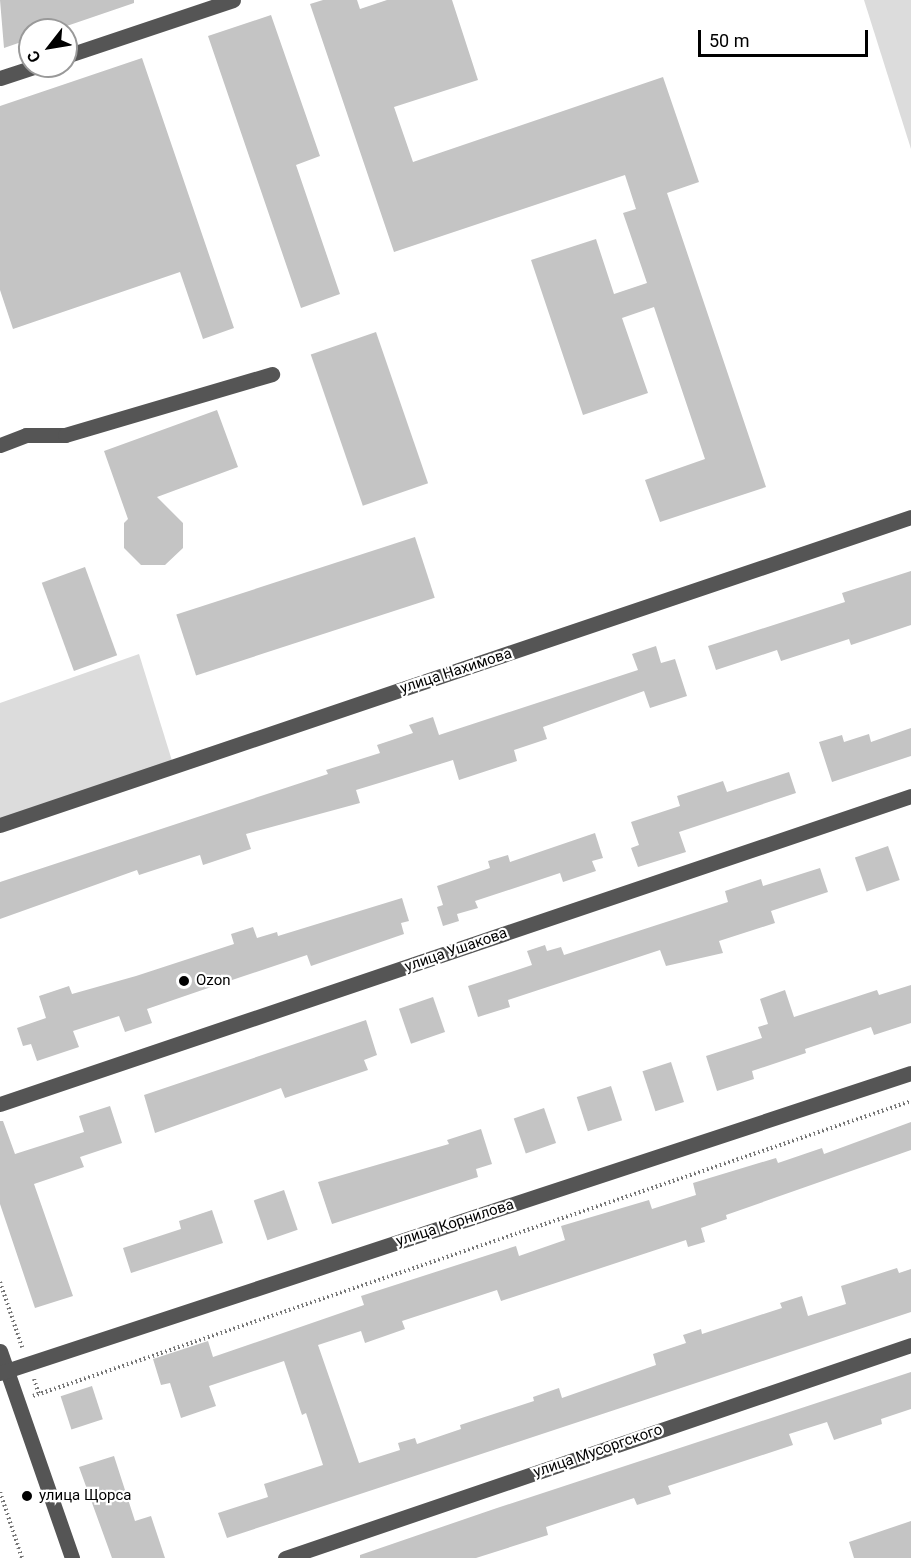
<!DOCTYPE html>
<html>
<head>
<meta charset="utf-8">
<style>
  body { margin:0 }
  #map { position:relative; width:911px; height:1558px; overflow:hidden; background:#fff; font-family:Roboto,sans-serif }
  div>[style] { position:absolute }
  .green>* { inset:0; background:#dcdcdc }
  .building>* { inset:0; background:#c4c4c4; transform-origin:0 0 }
  .path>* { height:4px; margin-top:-2px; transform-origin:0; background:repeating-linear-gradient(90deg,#777 0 1.5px,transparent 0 4.5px) }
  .minor>* { height:15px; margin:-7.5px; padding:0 7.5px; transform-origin:7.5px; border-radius:7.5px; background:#555 }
  .dots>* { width:16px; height:16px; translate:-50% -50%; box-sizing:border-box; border:3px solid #fff; border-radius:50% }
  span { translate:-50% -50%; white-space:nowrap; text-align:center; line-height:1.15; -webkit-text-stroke:4.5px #fff; paint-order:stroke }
  .street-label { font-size:15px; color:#000 }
  .poi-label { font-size:15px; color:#000 }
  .left { translate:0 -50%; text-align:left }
  .north { position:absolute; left:18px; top:18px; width:60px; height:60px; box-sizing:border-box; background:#fff; border:2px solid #999; border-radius:50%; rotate:239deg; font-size:16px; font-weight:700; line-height:24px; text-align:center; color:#000 }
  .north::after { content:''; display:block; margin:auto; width:21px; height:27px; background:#000; clip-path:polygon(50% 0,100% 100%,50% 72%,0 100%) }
  .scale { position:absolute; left:698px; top:30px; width:170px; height:27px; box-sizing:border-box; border:3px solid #000; border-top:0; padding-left:8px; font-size:18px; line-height:21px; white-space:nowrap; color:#000; -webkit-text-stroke:4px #fff; paint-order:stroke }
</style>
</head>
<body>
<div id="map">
  <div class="green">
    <i style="clip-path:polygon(864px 0,911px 0,911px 149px)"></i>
    <i style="clip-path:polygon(139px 654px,173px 764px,0 825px,0 703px)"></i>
  </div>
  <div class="building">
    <i style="clip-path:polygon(0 0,134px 0,134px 3px,55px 30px,30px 30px,30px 39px,4px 48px)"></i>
    <i style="clip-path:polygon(323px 0,357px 0,360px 9px,387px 0,452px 0,478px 80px,394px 107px,413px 162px,663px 77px,699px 182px,667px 193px,766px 487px,660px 522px,645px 480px,705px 459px,654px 307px,622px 318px,648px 393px,583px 415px,531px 260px,596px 239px,614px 294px,647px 283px,623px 213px,636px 209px,625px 175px,394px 252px,310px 4px)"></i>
    <i style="clip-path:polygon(271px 15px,320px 156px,296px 165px,340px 294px,301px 308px,208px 36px)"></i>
    <i style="clip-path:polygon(142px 58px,234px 328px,203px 339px,180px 272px,13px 329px,0 290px,0 106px)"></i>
    <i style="left:376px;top:332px;width:160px;height:69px;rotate:71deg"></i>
    <i style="clip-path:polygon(217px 410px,238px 467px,157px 497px,183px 523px,183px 548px,165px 565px,141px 565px,124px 548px,124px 523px,128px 519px,104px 451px)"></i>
    <i style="left:415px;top:537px;width:64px;height:251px;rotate:72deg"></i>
    <i style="left:85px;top:567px;width:94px;height:46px;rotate:70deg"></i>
    <i style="clip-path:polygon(911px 571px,911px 625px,851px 645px,849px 639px,781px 661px,777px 650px,716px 670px,708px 646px,845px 602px,842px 593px)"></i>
    <i style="clip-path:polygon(656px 646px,661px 663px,675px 659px,687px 696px,650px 708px,644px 691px,543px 727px,547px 739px,514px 750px,517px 761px,459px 780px,453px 760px,389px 780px,356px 790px,360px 803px,246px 834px,251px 849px,203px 865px,200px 855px,139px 875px,137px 870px,0 919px,0 882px,328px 774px,326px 770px,380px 753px,377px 745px,413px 733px,409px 725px,433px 717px,439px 735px,638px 670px,632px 654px)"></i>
    <i style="clip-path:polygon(911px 728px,911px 756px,832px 782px,819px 742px,842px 735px,844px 742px,869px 734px,871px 742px)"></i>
    <i style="clip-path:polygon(789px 772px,796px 793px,679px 832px,686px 852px,638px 867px,631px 848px,639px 845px,631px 822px,680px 806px,677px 796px,723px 781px,727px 792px)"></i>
    <i style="clip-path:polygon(595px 833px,603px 858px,592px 861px,596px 871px,563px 882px,560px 873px,475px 901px,478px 908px,457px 914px,459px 921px,443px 926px,437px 907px,443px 905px,437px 886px,490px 868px,488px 861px,508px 855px,510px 862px)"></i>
    <i style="left:888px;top:846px;width:36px;height:35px;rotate:71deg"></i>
    <i style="clip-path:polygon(820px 868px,828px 892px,771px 911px,775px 923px,719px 941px,723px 953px,666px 966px,660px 950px,508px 1000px,510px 1007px,478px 1017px,468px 986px,532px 965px,527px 951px,545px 945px,547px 951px,561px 947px,564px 955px,728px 902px,725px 891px,761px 879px,763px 886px)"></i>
    <i style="clip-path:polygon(402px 898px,409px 921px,401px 923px,404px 934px,311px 966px,307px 955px,214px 986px,147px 1009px,152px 1023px,125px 1032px,119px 1016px,73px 1031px,79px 1047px,37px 1061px,31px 1044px,23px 1046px,17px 1028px,46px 1018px,39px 996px,69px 986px,72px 994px,136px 976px,234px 944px,231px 934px,253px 927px,257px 938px,277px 932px,278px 936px)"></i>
    <i style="clip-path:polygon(911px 985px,911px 1023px,874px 1035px,871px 1027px,805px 1049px,806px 1053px,752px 1071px,754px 1079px,717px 1091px,706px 1056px,762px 1038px,758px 1027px,768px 1024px,760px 999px,785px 990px,794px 1017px,877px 990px,879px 995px)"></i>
    <i style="left:433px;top:997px;width:37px;height:36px;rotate:71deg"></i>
    <i style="clip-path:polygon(366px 1020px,377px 1055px,364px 1060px,368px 1070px,285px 1098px,281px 1088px,155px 1133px,144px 1095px)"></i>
    <i style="left:671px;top:1062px;width:42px;height:30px;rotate:72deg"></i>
    <i style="left:611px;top:1086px;width:36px;height:36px;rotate:72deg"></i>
    <i style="clip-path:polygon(110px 1106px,122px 1143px,80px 1157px,84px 1167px,34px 1184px,73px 1296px,35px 1308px,0 1204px,0 1121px,3px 1121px,15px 1154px,84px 1132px,79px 1116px)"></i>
    <i style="left:544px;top:1108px;width:37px;height:32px;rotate:71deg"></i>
    <i style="clip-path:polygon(911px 1122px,911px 1150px,726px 1215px,727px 1219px,701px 1228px,705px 1242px,688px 1247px,686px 1240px,501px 1301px,497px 1290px,402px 1321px,405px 1329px,365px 1343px,361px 1331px,318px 1345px,359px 1463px,400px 1450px,398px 1443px,415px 1438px,417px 1444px,461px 1429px,460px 1425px,534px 1401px,533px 1397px,559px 1388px,562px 1398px,656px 1365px,653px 1354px,686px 1343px,683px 1335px,701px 1329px,702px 1334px,782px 1308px,780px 1303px,802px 1296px,808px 1316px,846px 1304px,841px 1286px,897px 1268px,899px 1273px,911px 1269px,911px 1312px,227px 1538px,218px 1513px,268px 1497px,264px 1484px,323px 1465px,306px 1413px,302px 1415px,284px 1361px,209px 1386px,216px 1406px,181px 1418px,170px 1383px,161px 1385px,153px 1359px,208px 1341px,213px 1357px,364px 1305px,361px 1296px,516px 1246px,519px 1256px,565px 1240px,561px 1226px,649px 1200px,652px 1209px,696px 1195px,693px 1183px,776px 1158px,778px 1163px,822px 1148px,824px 1154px)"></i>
    <i style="clip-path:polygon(481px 1129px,492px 1164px,476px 1169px,478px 1177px,332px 1224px,318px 1182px,449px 1144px,447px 1140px)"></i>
    <i style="left:284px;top:1190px;width:42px;height:32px;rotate:71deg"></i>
    <i style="clip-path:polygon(212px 1210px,223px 1243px,131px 1273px,123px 1248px,181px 1229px,179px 1221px)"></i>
    <i style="clip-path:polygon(911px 1372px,911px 1409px,881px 1419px,882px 1424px,834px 1440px,827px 1422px,789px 1434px,793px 1445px,668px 1486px,671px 1494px,637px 1505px,634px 1498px,546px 1527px,548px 1535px,476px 1558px,360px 1558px,360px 1555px,497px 1508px)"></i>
    <i style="left:92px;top:1386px;width:35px;height:33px;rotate:72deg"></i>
    <i style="clip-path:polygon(114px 1456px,135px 1521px,151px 1516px,165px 1558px,112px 1558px,79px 1467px)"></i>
    <i style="clip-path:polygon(911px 1521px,911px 1558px,854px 1558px,849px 1542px)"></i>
  </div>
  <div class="path">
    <i style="left:0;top:1282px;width:69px;rotate:71.3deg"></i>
    <i style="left:34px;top:1379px;width:16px;rotate:72deg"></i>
    <i style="left:33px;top:1396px;width:926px;rotate:-18.57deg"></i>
    <i style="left:0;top:1492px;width:70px;rotate:71.6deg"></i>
  </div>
  <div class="minor">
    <i style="left:66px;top:56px;width:176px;rotate:-18.5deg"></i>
    <i style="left:0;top:78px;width:39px;rotate:-18deg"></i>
    <i style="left:0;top:445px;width:28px;rotate:-21deg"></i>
    <i style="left:26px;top:435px;width:39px"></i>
    <i style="left:65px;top:435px;width:216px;rotate:-16.4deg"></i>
    <i style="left:0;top:825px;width:962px;rotate:-18.68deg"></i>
    <i style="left:0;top:1104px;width:962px;rotate:-18.68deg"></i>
    <i style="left:0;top:1351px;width:219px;rotate:70.8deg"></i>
    <i style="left:0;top:1373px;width:959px;rotate:-18.23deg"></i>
    <i style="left:285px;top:1558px;width:661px;rotate:-18.79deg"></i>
  </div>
  <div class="dots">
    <i style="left:184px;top:981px;background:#000"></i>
    <i style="left:27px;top:1496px;background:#000"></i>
  </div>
  <div class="street-label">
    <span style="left:456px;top:671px;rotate:-18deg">улица Нахимова</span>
    <span style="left:456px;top:950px;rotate:-19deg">улица Ушакова</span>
    <span style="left:455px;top:1223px;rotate:-18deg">улица Корнилова</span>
    <span style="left:598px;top:1451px;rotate:-19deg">улица Мусоргского</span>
  </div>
  <div class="poi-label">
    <span class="left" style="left:196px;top:981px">Ozon</span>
    <span class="left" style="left:39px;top:1496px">улица Щорса</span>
  </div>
  <div class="north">С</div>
  <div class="scale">50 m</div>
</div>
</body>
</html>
